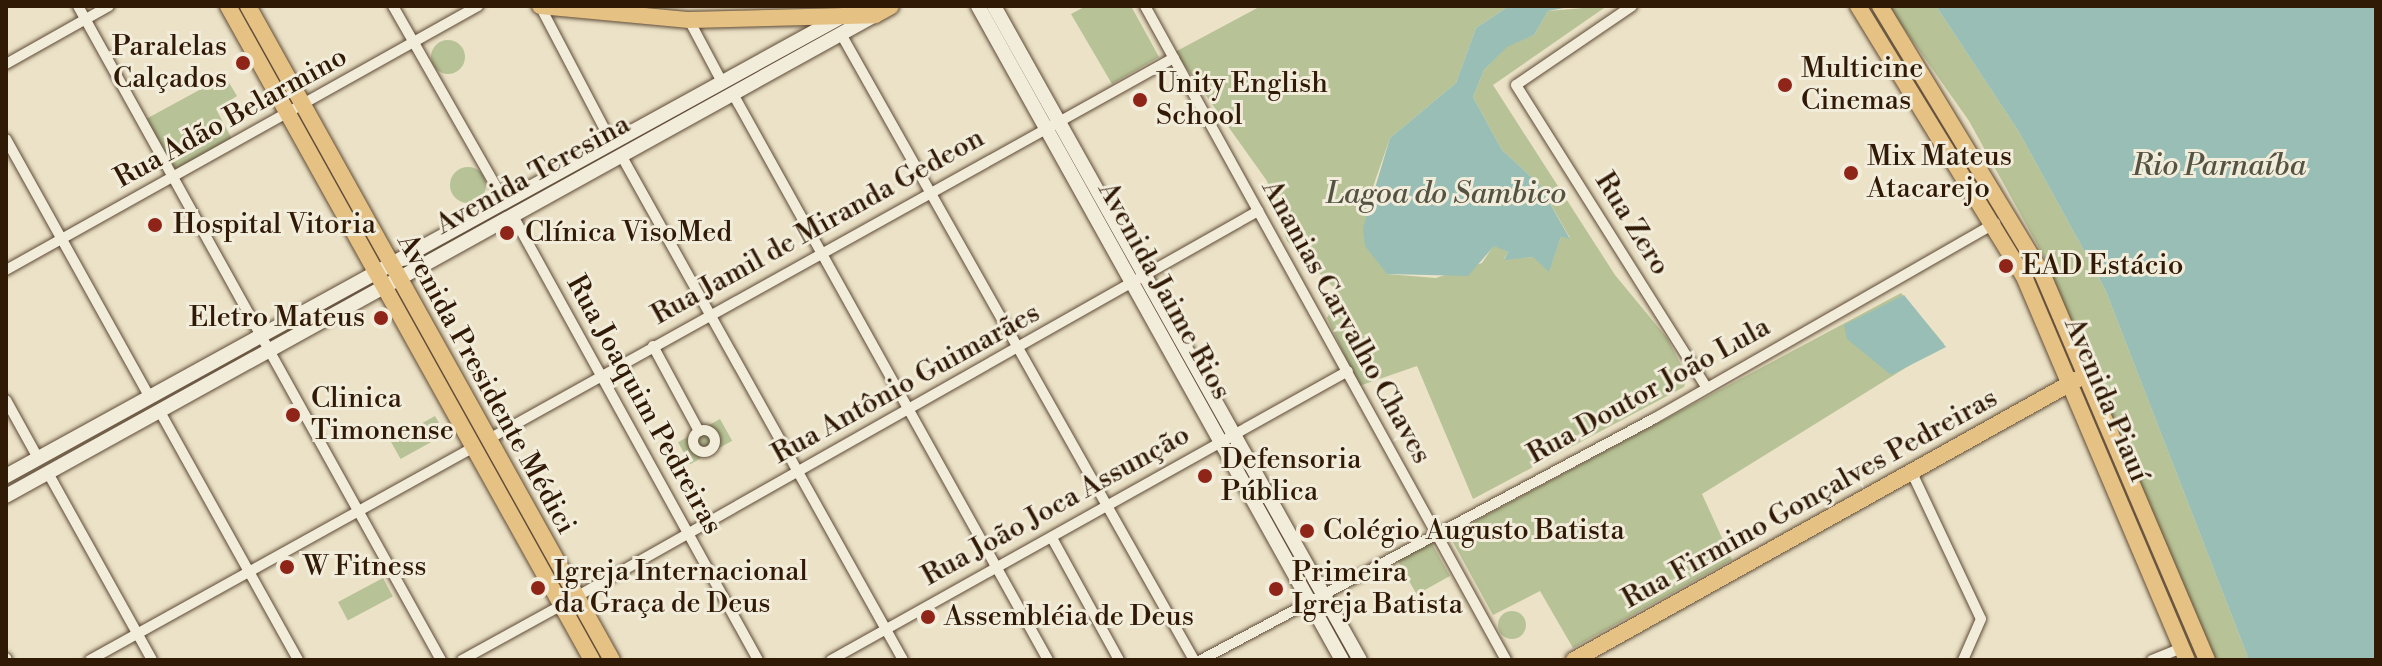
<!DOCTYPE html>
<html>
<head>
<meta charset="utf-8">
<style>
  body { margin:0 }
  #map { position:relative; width:2382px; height:666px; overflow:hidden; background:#ebe2c7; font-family:"Libre Bodoni",serif }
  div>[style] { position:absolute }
  .green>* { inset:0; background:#b7c396; transform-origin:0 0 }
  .round { border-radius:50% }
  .water>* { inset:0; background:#98beb6 }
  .roads { filter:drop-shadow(0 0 2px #5f4b36) drop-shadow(0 0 2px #5f4b36) }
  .minor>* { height:10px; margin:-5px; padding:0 5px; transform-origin:5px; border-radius:5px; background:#f2ecdb }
  .minor>.ring { margin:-5px; padding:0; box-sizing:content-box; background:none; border:10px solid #f2ecdb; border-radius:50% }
  .tertiary>* { height:14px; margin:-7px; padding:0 7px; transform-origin:7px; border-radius:7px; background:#f2ecdb }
  .secondary>* { height:14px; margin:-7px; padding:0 7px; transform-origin:7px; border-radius:7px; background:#f2ecdb }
  .primary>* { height:16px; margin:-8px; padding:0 8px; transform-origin:8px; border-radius:8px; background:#e6c184 }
  .dots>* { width:22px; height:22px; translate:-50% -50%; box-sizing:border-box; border:4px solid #f2ecdb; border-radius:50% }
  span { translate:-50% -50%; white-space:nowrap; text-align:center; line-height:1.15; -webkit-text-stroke:6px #f2ecdb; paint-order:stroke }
  .poi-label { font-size:28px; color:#301905 }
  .right { translate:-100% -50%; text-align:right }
  .left { translate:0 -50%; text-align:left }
  .street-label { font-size:28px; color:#301905 }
  .water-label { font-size:30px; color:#545343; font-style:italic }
  .frame { position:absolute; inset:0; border:8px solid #301905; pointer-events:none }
</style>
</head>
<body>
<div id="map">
  <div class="green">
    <i style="clip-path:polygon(1086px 6px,1131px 6px,1159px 57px,1112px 84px,1071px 14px)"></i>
    <i style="clip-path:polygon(1261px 6px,1509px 6px,1476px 28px,1456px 83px,1390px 138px,1366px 207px,1387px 274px,1436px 278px,1482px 263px,1494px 245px,1508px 252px,1504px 259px,1534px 257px,1549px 271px,1561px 237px,1570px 238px,1539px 184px,1502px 150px,1473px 97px,1484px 70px,1507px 46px,1534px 35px,1548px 11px,1607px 6px,1493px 85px,1615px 275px,1667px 338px,1687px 376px,1684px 387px,1473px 499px,1417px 366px,1359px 386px,1327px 318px,1340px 294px,1287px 241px,1267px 181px,1175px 52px)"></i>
    <i style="clip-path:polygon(1888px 6px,1936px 6px,2019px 132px,2105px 289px,2249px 660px,2213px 660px,2043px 255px,1969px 121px)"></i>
    <i class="round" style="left:431px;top:40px;width:34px;height:34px"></i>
    <i style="clip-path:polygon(225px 76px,237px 96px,216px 109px,232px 139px,177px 172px,146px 119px)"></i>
    <i class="round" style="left:450px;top:167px;width:36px;height:36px"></i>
    <i style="clip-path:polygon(1901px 293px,1944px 344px,1702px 494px,1732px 560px,1573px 648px,1540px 591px,1493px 615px,1449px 535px)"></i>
    <i style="left:435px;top:416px;width:21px;height:51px;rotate:61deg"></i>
    <i style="left:720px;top:419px;width:25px;height:48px;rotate:61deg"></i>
    <i style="left:1431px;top:542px;width:39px;height:38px;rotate:61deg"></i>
    <i style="left:383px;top:578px;width:21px;height:51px;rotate:62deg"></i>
    <i class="round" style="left:1498px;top:611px;width:28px;height:28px"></i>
  </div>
  <div class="water">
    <i style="clip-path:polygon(1509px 6px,1574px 6px,1548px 11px,1534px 35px,1507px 47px,1484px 70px,1473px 97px,1502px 150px,1539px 184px,1570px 239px,1561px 237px,1549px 272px,1533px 257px,1504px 260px,1508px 252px,1494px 246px,1468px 276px,1387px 274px,1365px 246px,1363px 228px,1390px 138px,1456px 83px,1476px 28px)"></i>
    <i style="clip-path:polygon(1936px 6px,2376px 6px,2376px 660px,2249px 660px,2105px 289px,2019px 132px)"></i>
    <i style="clip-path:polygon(1904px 295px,1946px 347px,1891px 375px,1847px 339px,1844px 325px)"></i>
  </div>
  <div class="roads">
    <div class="minor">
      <i style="left:78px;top:6px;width:748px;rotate:60.97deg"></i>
      <i style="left:393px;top:6px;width:226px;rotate:60.3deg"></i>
      <i style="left:540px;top:6px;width:155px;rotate:62.3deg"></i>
      <i style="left:1145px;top:6px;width:747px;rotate:61.1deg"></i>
      <i style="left:1632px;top:6px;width:140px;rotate:145.7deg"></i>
      <i style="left:1516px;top:85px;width:358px;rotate:57.8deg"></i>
      <i style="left:689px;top:20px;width:70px;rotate:62deg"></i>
      <i style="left:841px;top:34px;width:719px;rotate:60.58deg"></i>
      <i style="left:6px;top:64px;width:118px;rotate:-29.4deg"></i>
      <i style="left:733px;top:94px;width:648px;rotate:60.9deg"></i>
      <i style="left:6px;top:139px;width:294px;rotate:60.9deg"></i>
      <i style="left:621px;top:155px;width:578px;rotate:60.82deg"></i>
      <i style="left:513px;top:216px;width:507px;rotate:61.11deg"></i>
      <i style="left:6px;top:270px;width:541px;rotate:-29.22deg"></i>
      <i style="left:653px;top:346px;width:97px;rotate:61.6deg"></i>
      <i style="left:6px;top:400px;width:66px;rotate:61.1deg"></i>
      <i style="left:159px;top:410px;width:286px;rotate:60.9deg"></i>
      <i class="ring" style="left:693px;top:430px;width:12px;height:12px"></i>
      <i style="left:487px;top:440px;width:786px;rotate:-29.08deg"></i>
      <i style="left:48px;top:473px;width:214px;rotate:60.9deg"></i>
      <i style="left:1912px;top:473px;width:161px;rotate:64.7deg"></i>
      <i style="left:1981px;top:619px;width:45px;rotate:113.7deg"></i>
      <i style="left:1052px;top:538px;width:139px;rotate:61.2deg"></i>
      <i style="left:576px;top:597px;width:784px;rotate:-29.51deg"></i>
      <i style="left:6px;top:658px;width:2px;rotate:63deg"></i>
      <i style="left:90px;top:660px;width:439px;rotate:-29deg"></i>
      <i style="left:462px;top:660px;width:114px;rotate:-28.8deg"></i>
      <i style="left:831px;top:660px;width:592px;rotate:-29.2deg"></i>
      <i style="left:1201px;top:660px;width:514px;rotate:-28.06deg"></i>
      <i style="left:1655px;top:418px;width:392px;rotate:-29.8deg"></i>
      <i style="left:2152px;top:660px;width:32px;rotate:-22deg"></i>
    </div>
    <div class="tertiary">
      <i style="left:978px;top:6px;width:748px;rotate:60.9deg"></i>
      <i style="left:994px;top:6px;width:749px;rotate:60.77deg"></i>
    </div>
    <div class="secondary">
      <i style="left:6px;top:476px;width:976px;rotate:-28.8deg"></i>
      <i style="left:6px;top:496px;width:993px;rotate:-28.96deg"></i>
    </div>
    <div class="primary">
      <i style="left:228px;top:6px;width:748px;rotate:60.9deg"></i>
      <i style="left:248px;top:6px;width:748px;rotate:60.9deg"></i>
      <i style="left:540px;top:6px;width:150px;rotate:5.4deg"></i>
      <i style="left:689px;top:20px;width:186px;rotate:-1.5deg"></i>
      <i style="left:875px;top:15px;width:18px;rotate:-29deg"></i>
      <i style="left:1858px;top:6px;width:320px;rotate:58.5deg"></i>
      <i style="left:2025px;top:279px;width:414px;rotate:67deg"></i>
      <i style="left:1880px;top:6px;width:312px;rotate:58.8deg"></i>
      <i style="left:2042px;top:273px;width:421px;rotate:66.9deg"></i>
      <i style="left:1574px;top:660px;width:577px;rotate:-29.14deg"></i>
    </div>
  </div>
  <div class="dots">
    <i style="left:243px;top:63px;background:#8f2418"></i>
    <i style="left:1785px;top:85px;background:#8f2418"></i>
    <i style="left:1140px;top:100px;background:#8f2418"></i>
    <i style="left:1851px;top:173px;background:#8f2418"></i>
    <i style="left:155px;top:225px;background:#8f2418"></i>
    <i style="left:507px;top:233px;background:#8f2418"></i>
    <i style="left:2006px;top:266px;background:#8f2418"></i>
    <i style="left:381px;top:318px;background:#8f2418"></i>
    <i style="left:293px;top:415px;background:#8f2418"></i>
    <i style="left:1205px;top:476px;background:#8f2418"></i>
    <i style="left:1307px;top:531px;background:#8f2418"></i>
    <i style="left:287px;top:567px;background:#8f2418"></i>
    <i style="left:538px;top:588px;background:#8f2418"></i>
    <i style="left:1276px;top:589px;background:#8f2418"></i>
    <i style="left:928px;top:617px;background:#8f2418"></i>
  </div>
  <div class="poi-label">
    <span class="right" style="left:227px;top:63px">Paralelas<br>Calçados</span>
    <span class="left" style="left:1801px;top:85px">Multicine<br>Cinemas</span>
    <span class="left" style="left:1156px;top:100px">Unity English<br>School</span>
    <span class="left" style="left:1867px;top:173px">Mix Mateus<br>Atacarejo</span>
    <span class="left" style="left:173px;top:225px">Hospital Vitoria</span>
    <span class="left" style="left:525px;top:233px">Clínica VisoMed</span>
    <span class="left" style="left:2022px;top:266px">EAD Estácio</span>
    <span class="right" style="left:365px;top:318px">Eletro Mateus</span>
    <span class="left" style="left:311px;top:415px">Clinica<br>Timonense</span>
    <span class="left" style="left:1221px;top:476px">Defensoria<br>Pública</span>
    <span class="left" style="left:1323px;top:531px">Colégio Augusto Batista</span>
    <span class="left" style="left:303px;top:567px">W Fitness</span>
    <span class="left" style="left:554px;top:588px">Igreja Internacional<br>da Graça de Deus</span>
    <span class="left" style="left:1292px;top:589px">Primeira<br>Igreja Batista</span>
    <span class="left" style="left:944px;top:617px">Assembléia de Deus</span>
  </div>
  <div class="street-label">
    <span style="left:231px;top:118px;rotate:-29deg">Rua Adão Belarmino</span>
    <span style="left:533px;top:175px;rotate:-29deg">Avenida Teresina</span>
    <span style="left:1632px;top:224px;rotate:58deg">Rua Zero</span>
    <span style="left:818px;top:227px;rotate:-29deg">Rua Jamil de Miranda Gedeon</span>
    <span style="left:1164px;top:291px;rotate:61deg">Avenida Jaime Rios</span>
    <span style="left:1346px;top:322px;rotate:61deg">Ananias Carvalho Chaves</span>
    <span style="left:486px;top:384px;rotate:61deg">Avenida Presidente Médici</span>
    <span style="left:906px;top:384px;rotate:-29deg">Rua Antônio Guimarães</span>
    <span style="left:1649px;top:391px;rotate:-29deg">Rua Doutor João Lula</span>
    <span style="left:2106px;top:400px;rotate:67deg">Avenida Piauí</span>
    <span style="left:644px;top:405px;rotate:61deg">Rua Joaquim Pedreiras</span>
    <span style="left:1810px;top:499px;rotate:-29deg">Rua Firmino Gonçalves Pedreiras</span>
    <span style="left:1056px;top:506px;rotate:-29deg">Rua João Joca Assunção</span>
  </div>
  <div class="water-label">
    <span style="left:2219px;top:166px">Rio Parnaíba</span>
    <span style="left:1446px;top:194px">Lagoa do Sambico</span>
  </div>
  <div class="frame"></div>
</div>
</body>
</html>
